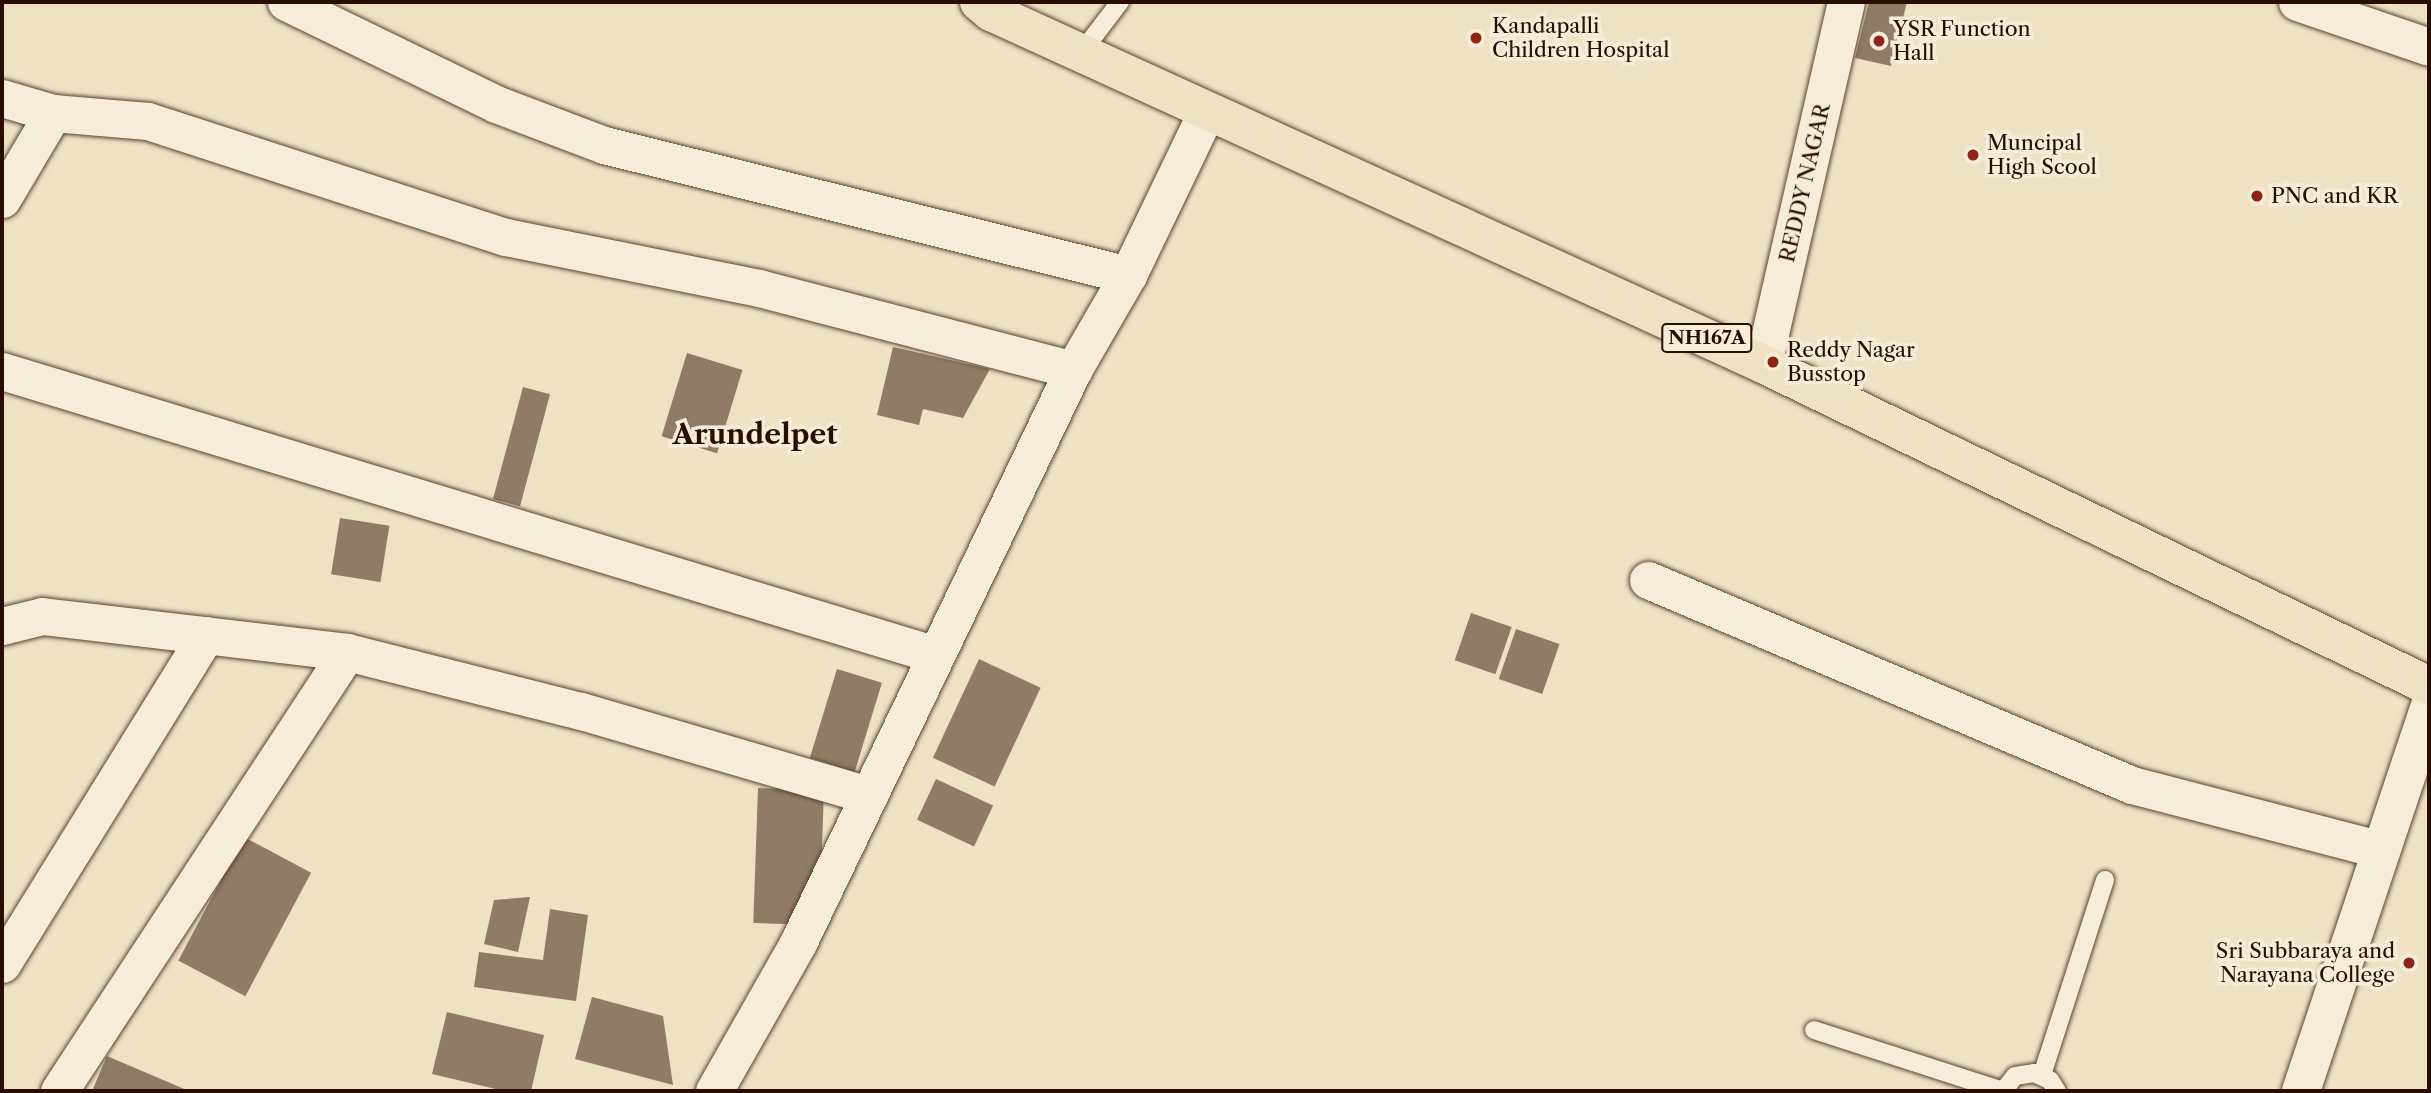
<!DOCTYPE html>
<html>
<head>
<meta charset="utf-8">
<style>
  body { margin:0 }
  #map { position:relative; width:2431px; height:1093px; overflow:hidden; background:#efe1c4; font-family:"Libre Caslon Text",serif }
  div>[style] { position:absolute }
  .building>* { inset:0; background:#907b66; transform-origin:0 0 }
  .roads { filter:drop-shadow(0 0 2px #5a4231) drop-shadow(0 0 2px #5a4231) }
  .lane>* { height:18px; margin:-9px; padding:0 9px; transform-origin:9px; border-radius:9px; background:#f5ecd9 }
  .street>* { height:37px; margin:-18.5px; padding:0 18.5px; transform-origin:18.5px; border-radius:18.5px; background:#f5ecd9 }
  .secondary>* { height:38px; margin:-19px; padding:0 19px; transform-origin:19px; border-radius:19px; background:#f5ecd9 }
  .highway>* { height:38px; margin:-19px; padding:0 19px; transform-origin:19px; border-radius:19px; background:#efe1c4 }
  .dots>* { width:19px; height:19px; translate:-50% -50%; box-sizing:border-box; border:4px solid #f5ecd9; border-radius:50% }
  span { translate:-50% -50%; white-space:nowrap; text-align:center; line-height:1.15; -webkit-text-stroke:7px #f5ecd9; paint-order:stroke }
  .shield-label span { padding:2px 5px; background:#f5ecd9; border:2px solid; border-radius:5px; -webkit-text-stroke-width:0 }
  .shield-label { font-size:19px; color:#290d00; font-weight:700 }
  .poi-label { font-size:21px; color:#290d00 }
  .left { translate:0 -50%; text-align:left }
  .right { translate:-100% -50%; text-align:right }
  .street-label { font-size:21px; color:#290d00 }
  .district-label { font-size:28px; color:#290d00; font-weight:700 }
  .frame { position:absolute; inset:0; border:4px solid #290d00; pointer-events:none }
</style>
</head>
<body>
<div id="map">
  <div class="building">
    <i style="clip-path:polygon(1869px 2px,1907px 2px,1891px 66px,1855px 58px)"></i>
    <i style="clip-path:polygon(893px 347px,990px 369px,963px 418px,923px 409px,919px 425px,877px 415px)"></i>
    <i style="left:687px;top:353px;width:58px;height:87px;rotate:17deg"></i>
    <i style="left:523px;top:387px;width:28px;height:116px;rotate:15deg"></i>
    <i style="left:340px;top:518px;width:50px;height:57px;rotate:9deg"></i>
    <i style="left:1471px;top:613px;width:43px;height:50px;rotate:19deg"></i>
    <i style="left:1516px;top:629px;width:46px;height:53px;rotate:19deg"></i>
    <i style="left:979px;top:659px;width:68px;height:109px;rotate:25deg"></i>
    <i style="left:837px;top:669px;width:47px;height:93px;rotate:17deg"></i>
    <i style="left:936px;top:779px;width:63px;height:45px;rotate:25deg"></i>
    <i style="left:758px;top:788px;width:66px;height:135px;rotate:2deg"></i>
    <i style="left:244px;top:837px;width:76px;height:140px;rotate:28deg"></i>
    <i style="clip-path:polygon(530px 897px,518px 952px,484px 944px,494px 900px)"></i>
    <i style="clip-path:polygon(550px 909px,588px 915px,576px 1001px,474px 987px,479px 952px,543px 960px)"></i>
    <i style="clip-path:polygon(592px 997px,663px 1016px,673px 1085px,575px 1059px)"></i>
    <i style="clip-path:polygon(447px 1012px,544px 1035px,531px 1091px,504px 1091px,432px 1074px)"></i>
    <i style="clip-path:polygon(107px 1056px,189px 1091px,92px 1091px)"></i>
  </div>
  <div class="roads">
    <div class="lane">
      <i style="left:1081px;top:53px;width:64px;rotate:-52.6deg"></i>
      <i style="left:1814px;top:1030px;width:199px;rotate:17.9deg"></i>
      <i style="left:2042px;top:1075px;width:205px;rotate:-72.1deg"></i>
      <i style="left:2003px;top:1091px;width:19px;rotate:-51deg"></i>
      <i style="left:2015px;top:1076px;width:19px;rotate:-9deg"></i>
      <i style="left:2034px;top:1073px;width:17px;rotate:24deg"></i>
      <i style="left:2050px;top:1080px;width:13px;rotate:58deg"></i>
    </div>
    <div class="street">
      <i style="left:286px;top:2px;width:233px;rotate:25.9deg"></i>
      <i style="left:496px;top:104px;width:116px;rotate:20.8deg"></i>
      <i style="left:604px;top:145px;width:540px;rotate:13.93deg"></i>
      <i style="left:1128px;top:275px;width:182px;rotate:-64.3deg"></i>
      <i style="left:2297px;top:2px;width:139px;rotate:18.8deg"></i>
      <i style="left:2px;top:98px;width:53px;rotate:16.4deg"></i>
      <i style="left:53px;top:113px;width:95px;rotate:4.8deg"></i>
      <i style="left:148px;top:121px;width:376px;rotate:18deg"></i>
      <i style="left:506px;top:237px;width:258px;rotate:11.4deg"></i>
      <i style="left:759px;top:288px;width:325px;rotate:14.6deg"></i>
      <i style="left:2px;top:199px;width:100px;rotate:-59.3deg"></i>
      <i style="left:1763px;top:364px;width:371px;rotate:-77.1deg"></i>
      <i style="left:2px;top:371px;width:976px;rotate:16.91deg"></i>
      <i style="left:1648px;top:580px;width:526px;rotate:22.96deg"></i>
      <i style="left:2132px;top:785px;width:257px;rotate:14.6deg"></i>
      <i style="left:2px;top:626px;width:41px;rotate:-14deg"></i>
      <i style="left:42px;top:616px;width:307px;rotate:6.7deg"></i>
      <i style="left:347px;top:652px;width:241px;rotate:14.2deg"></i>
      <i style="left:581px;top:711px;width:300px;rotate:16.3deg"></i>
      <i style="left:2px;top:964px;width:387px;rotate:-58.2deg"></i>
      <i style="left:59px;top:1091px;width:525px;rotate:-56.73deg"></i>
      <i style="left:714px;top:1091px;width:170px;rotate:-60.4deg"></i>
      <i style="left:798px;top:943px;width:636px;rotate:-64.36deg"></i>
      <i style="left:1073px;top:370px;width:110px;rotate:-59.9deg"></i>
    </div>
    <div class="secondary">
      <i style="left:2301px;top:1091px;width:404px;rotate:-71.5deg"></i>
    </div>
    <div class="highway">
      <i style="left:979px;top:2px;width:16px;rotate:40deg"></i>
      <i style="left:991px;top:12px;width:848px;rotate:24.51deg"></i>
      <i style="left:1763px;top:364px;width:740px;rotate:25.8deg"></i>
    </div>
  </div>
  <div class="dots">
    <i style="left:1476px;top:38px;background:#8f2418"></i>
    <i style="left:1879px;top:41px;background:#8f2418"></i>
    <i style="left:1973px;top:155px;background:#8f2418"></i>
    <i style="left:2257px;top:196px;background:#8f2418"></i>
    <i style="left:1773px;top:362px;background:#8f2418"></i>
    <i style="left:2409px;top:963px;background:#8f2418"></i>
  </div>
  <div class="shield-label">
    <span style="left:1707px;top:338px">NH167A</span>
  </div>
  <div class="poi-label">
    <span class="left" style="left:1492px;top:38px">Kandapalli<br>Children Hospital</span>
    <span class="left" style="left:1893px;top:41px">YSR Function<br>Hall</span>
    <span class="left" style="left:1987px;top:155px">Muncipal<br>High Scool</span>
    <span class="left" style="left:2271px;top:196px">PNC and KR</span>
    <span class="left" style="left:1787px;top:362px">Reddy Nagar<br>Busstop</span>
    <span class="right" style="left:2395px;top:963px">Sri Subbaraya and<br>Narayana College</span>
  </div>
  <div class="street-label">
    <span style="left:1805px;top:183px;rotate:-77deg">REDDY NAGAR</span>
  </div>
  <div class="district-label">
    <span style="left:755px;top:434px">Arundelpet</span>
  </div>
  <div class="frame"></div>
</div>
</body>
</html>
